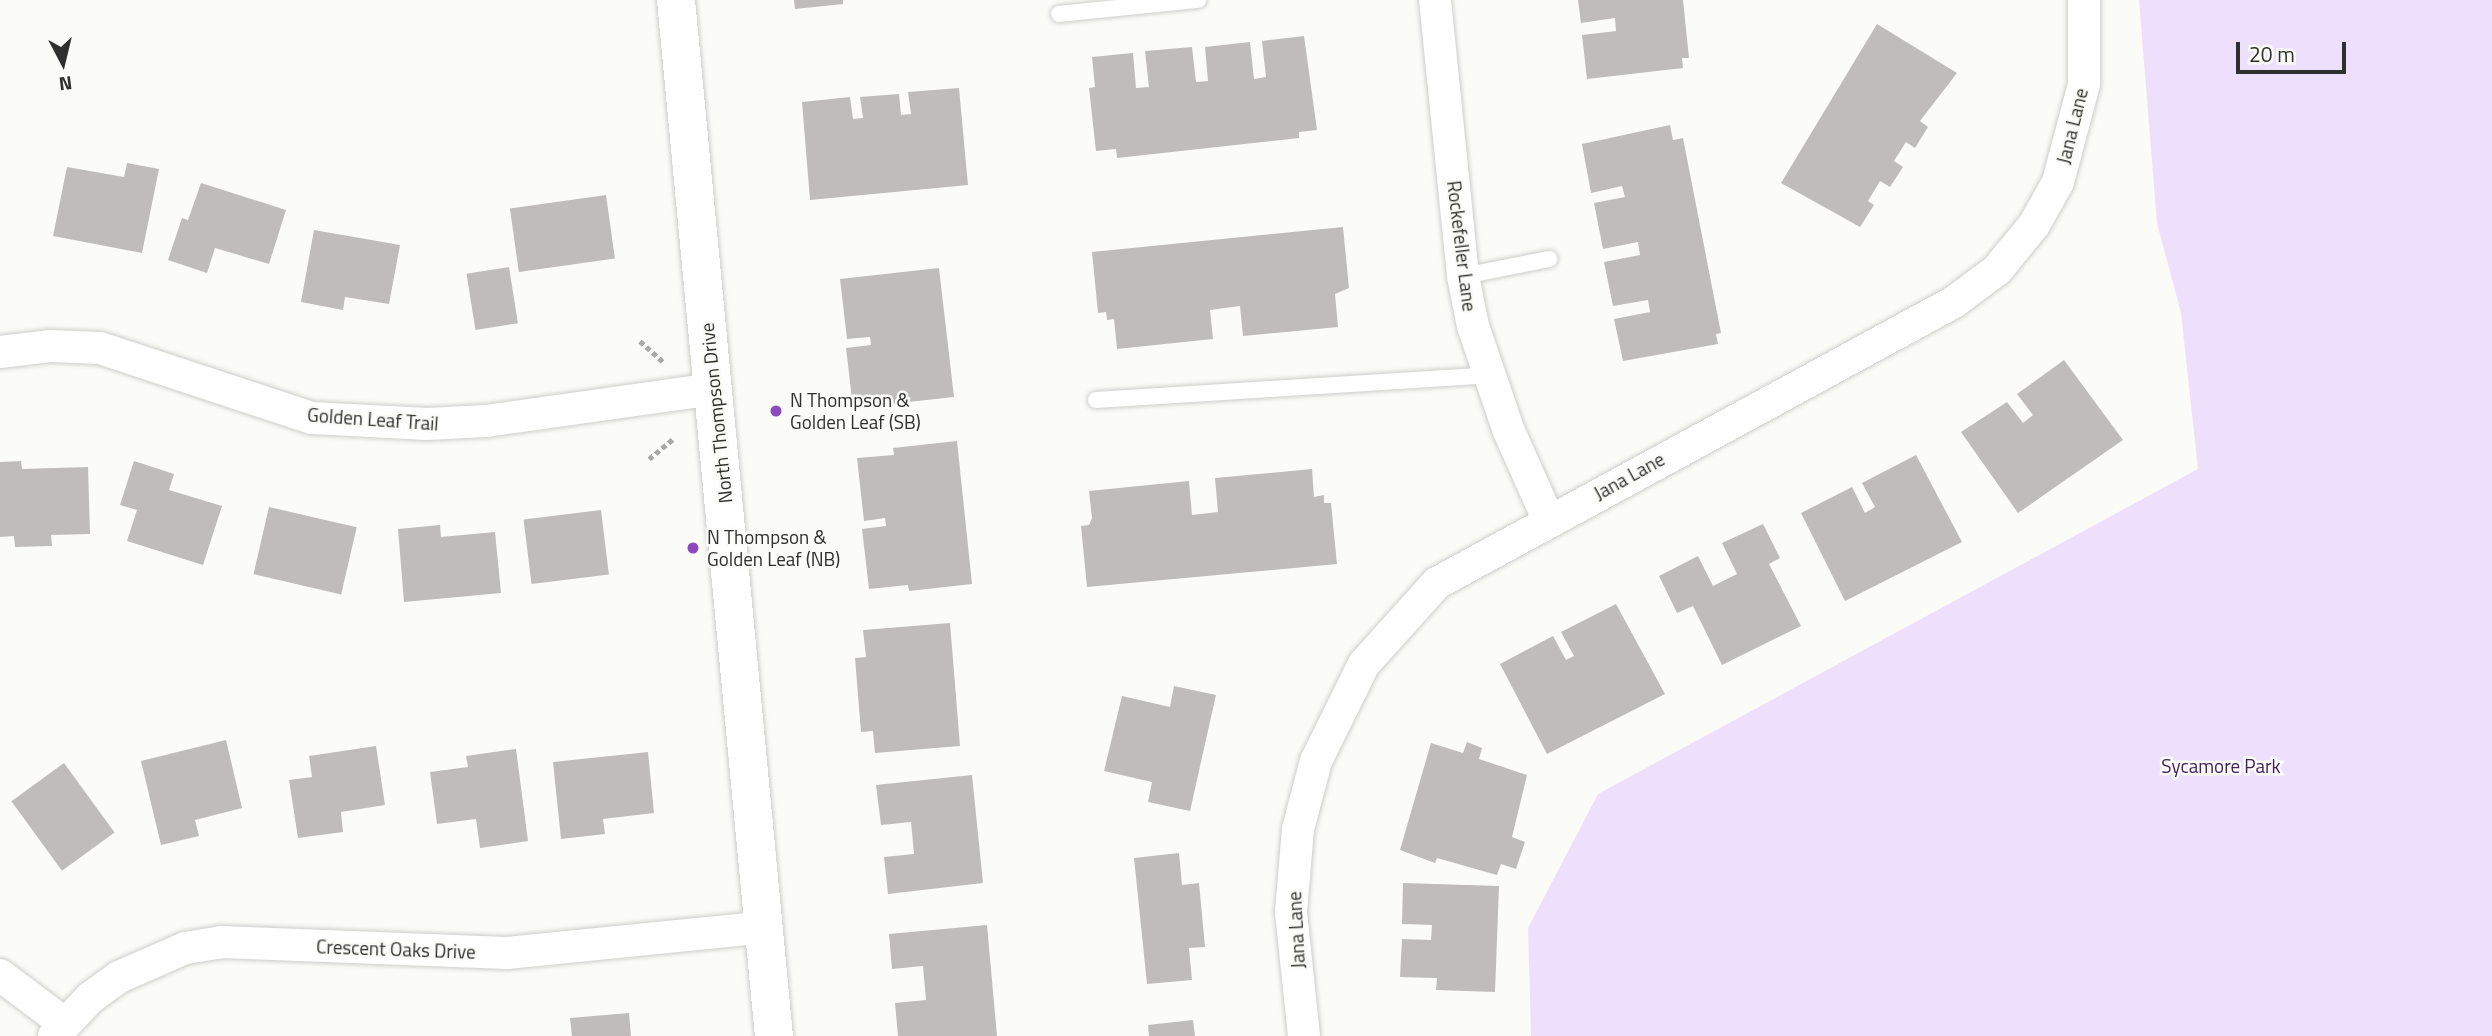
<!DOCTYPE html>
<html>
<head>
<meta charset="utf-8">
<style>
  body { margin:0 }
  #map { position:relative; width:2492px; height:1036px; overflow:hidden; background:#fbfbf8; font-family:"Titillium Web",sans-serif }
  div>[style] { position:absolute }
  .green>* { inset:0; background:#eee0fd }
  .building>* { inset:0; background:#bebdba; transform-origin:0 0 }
  .path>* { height:4.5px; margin-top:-2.25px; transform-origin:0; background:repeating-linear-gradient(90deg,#a9a9a7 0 5px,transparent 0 8.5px) }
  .roads { filter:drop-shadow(0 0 2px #cdcdca) drop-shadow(0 0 2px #cdcdca) }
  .service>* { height:16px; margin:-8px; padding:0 8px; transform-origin:8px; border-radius:8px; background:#fff }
  .minor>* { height:32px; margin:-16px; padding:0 16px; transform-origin:16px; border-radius:16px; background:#fff }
  .tertiary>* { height:38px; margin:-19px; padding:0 19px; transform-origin:19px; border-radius:19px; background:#fff }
  .dots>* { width:19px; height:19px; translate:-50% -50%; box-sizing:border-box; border:4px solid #fbfbf8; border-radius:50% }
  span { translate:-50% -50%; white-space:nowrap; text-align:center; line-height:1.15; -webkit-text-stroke:5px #fbfbf8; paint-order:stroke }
  .street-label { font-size:19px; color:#2f2f2d }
  .poi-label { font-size:19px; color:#2f2f2d }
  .left { translate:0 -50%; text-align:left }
  .park-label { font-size:19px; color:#43205d }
  .north { position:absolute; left:28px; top:28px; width:70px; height:70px; -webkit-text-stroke:5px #fbfbf8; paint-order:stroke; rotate:173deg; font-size:19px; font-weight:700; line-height:28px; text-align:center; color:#2f2f2d }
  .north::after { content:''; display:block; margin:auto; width:24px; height:32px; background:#2f2f2d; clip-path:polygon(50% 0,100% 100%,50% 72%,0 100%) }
  .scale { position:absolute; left:2236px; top:42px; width:110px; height:32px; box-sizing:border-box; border:4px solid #2f2f2d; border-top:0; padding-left:9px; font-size:21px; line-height:24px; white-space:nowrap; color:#2f2f2d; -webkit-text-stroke:5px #fbfbf8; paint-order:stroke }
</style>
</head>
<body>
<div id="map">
  <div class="green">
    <i style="clip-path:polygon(2139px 0,2492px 0,2492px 1036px,1531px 1036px,1528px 928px,1598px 794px,2198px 469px,2181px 313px,2157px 223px)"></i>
  </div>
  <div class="building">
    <i style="clip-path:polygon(794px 0,843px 0,843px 4px,795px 9px)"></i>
    <i style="clip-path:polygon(1578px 0,1683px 0,1689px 58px,1682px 58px,1683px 68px,1587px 79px,1582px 35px,1616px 31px,1615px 18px,1581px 23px)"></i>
    <i style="clip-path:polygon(1877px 24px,1957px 73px,1920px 121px,1928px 127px,1915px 148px,1906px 142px,1894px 161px,1903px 167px,1890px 187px,1880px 181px,1868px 201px,1874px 205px,1860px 227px,1781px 183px)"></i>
    <i style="clip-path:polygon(1304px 36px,1317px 130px,1299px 132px,1299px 138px,1117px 158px,1116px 149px,1096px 151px,1089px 88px,1095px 87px,1092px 57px,1133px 53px,1136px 88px,1149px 87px,1145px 51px,1192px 47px,1196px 82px,1208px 81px,1205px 47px,1250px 42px,1254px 79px,1266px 77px,1262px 41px)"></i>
    <i style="clip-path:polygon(959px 88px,968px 185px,810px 200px,802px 102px,850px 97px,853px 119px,863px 118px,860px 97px,899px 94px,901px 115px,911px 114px,908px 92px)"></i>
    <i style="clip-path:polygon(1670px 125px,1673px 140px,1683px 138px,1721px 333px,1716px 334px,1718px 344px,1623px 361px,1614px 319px,1650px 312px,1648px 300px,1613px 306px,1604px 262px,1640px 255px,1638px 242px,1603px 249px,1594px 203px,1625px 197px,1622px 186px,1591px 193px,1582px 144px)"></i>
    <i style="clip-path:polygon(127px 163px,159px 169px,142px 253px,53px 236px,67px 167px,124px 177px)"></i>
    <i style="clip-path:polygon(201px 183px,286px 210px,269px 264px,215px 248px,207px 273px,168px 260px,182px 218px,188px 220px)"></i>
    <i style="left:606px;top:195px;width:64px;height:97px;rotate:82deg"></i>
    <i style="clip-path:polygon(1343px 227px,1349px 288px,1335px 294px,1338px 327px,1243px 336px,1240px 306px,1210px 310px,1213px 339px,1117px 349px,1114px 319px,1107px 320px,1106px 312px,1098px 313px,1092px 252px)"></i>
    <i style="clip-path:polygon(314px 230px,400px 245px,389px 304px,345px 297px,343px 310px,301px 302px)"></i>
    <i style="left:509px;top:267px;width:57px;height:43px;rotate:81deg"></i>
    <i style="clip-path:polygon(939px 268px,954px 397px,853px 408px,846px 348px,871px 345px,870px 337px,847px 339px,840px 279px)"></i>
    <i style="clip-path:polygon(2064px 360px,2123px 440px,2018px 513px,1961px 432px,2007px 402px,2023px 423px,2033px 415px,2017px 394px)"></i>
    <i style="clip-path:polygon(957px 441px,972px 584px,909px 591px,908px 585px,869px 589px,862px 529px,886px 526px,885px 518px,864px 521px,857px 458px,894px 455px,893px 448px)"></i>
    <i style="clip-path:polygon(1916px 455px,1962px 542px,1845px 601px,1801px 513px,1852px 487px,1865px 513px,1875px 507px,1862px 483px)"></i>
    <i style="clip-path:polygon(21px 461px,22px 469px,88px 467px,90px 534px,51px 535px,52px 546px,15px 547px,14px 536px,0 537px,0 462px)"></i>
    <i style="clip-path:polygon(134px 461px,174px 474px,169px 490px,222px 506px,203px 565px,127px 541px,137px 510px,120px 505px)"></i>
    <i style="clip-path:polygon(1312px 469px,1314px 497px,1324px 495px,1324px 503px,1331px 503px,1337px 564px,1087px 587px,1081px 526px,1089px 525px,1092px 518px,1089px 491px,1189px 481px,1192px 515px,1218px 512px,1215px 478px)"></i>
    <i style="left:269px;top:507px;width:90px;height:69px;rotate:13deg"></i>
    <i style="left:601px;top:510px;width:65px;height:78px;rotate:83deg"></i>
    <i style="clip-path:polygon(1763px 524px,1780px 558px,1769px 564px,1801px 626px,1722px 665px,1693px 606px,1677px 613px,1659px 576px,1698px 556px,1713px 586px,1737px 574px,1722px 543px)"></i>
    <i style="clip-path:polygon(440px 525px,441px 537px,495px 532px,501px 593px,404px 602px,398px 529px)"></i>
    <i style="clip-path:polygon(1616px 604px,1665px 694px,1547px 754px,1500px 664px,1553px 636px,1566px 660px,1574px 656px,1561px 632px)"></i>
    <i style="clip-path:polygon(950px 623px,960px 746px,875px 753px,873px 731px,861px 732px,855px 658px,866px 657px,863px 630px)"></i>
    <i style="clip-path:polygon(1174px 686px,1216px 695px,1190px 811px,1148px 802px,1152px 782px,1104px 771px,1122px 696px,1170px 707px)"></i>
    <i style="clip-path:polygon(226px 740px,242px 808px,195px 820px,199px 836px,161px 845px,141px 761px)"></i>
    <i style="clip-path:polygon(1467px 742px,1482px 748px,1479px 759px,1527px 775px,1512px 837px,1525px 842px,1516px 869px,1501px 864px,1497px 875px,1437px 858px,1435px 863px,1400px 850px,1431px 743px,1463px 753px)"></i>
    <i style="clip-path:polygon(376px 746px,385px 805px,341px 812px,343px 832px,298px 838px,289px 780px,312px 777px,309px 756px)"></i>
    <i style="clip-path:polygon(516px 749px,528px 841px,480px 848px,476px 819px,437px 824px,430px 772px,468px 767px,466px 756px)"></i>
    <i style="clip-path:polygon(648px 752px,654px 813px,603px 819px,605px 834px,561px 839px,553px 762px)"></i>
    <i style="left:64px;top:763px;width:86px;height:65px;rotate:54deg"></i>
    <i style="clip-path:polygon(972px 775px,983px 883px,888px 894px,884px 857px,914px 854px,911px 822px,881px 825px,876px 785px)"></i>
    <i style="clip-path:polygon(1179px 853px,1182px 885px,1199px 883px,1205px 947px,1189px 948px,1192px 980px,1147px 984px,1134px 858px)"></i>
    <i style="clip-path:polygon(1403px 883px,1499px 886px,1495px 992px,1436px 990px,1437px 978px,1400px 977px,1402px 939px,1431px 940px,1432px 925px,1402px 924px)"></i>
    <i style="clip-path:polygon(987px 925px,997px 1036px,898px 1036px,895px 1003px,926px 1000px,923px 966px,892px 969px,889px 934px)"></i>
    <i style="clip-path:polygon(629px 1013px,631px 1036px,572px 1036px,570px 1018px)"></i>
    <i style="clip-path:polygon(1193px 1020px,1195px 1036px,1149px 1036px,1148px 1025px)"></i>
  </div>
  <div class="path">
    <i style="left:640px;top:341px;width:31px;rotate:42deg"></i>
    <i style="left:649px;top:459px;width:33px;rotate:-40deg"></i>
  </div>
  <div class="roads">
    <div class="service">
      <i style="left:1059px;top:14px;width:140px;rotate:-5.8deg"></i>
      <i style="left:1463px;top:276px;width:88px;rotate:-11.2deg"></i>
      <i style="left:1096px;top:400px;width:394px;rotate:-3.6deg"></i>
    </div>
    <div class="minor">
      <i style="left:1435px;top:0;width:277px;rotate:84.2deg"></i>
      <i style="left:1463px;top:276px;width:51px;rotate:78.7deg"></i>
      <i style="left:1473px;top:326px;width:109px;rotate:71.2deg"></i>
      <i style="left:1508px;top:429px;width:101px;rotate:66deg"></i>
      <i style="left:0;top:352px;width:50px;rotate:-6.8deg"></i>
      <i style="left:50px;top:346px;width:50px;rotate:2.3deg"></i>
      <i style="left:100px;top:348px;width:223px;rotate:18.3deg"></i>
      <i style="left:312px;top:418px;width:115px;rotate:3deg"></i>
      <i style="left:427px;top:424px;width:59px;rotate:-2.9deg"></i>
      <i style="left:486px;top:421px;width:229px;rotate:-8deg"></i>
      <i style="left:0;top:975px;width:80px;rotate:36.9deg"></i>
      <i style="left:54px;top:1036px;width:52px;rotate:-46.5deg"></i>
      <i style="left:90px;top:998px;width:36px;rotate:-36deg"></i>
      <i style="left:119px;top:977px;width:72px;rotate:-23.7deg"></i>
      <i style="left:185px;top:948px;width:36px;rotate:-9deg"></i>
      <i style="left:221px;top:942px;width:286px;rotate:2.2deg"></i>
      <i style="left:507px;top:953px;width:260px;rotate:-5.7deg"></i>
      <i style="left:1304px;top:1036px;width:125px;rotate:-96deg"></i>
      <i style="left:1291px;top:912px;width:83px;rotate:-85.2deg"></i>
      <i style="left:1298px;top:829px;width:70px;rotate:-75.2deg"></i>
      <i style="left:1316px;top:761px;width:108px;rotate:-63.7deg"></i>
      <i style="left:1364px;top:664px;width:109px;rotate:-48deg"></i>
      <i style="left:1437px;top:583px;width:588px;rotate:-28.52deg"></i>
      <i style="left:1954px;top:302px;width:54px;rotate:-36.7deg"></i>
      <i style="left:1997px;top:270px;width:58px;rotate:-50.6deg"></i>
      <i style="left:2034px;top:225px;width:49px;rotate:-60.8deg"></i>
      <i style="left:2058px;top:182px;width:101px;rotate:-75.1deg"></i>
      <i style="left:2084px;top:84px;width:84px;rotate:-90deg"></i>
    </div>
    <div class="tertiary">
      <i style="left:676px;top:0;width:1041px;rotate:84.6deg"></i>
    </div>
  </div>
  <div class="dots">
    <i style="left:776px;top:411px;background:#8b49bd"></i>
    <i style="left:693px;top:548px;background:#8b49bd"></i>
  </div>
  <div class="street-label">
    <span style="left:2072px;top:126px;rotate:-76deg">Jana Lane</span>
    <span style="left:1462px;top:246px;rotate:83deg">Rockefeller Lane</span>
    <span style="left:716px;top:413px;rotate:-96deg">North Thompson Drive</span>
    <span style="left:373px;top:419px;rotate:4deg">Golden Leaf Trail</span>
    <span style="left:1629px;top:476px;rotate:-29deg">Jana Lane</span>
    <span style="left:1296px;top:930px;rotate:-93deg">Jana Lane</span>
    <span style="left:396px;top:949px;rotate:2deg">Crescent Oaks Drive</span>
  </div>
  <div class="poi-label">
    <span class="left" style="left:790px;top:411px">N Thompson &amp;<br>Golden Leaf (SB)</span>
    <span class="left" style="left:707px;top:548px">N Thompson &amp;<br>Golden Leaf (NB)</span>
  </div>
  <div class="park-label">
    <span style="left:2221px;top:766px">Sycamore Park</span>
  </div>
  <div class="north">N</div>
  <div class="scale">20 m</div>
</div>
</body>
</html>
